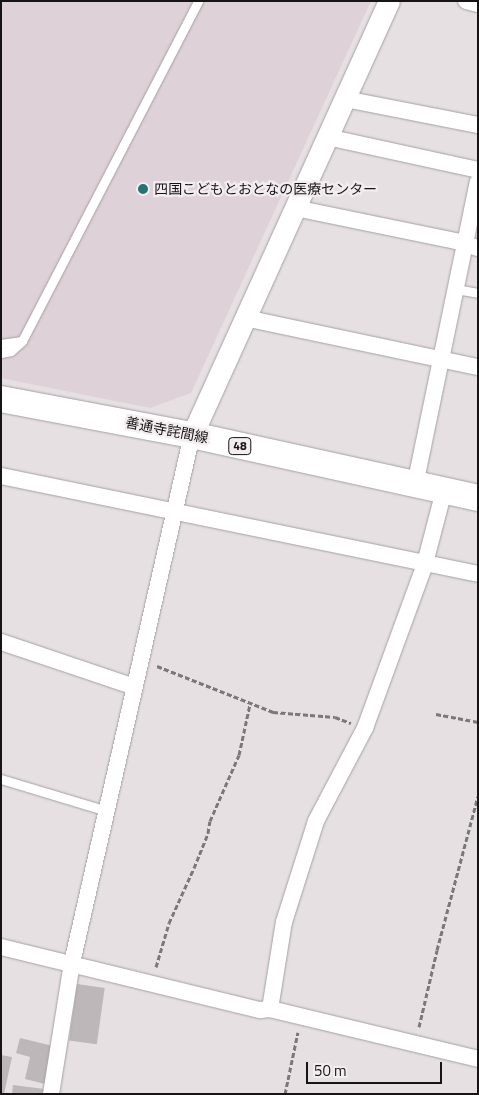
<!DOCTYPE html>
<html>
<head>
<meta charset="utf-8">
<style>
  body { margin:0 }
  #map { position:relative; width:479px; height:1095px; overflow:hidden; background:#e6e0e3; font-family:"Titillium Web","Noto Sans JP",sans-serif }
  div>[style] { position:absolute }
  .built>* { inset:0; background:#ded1d7 }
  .building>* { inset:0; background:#bdb7ba; transform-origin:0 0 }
  .path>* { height:3px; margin-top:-1.5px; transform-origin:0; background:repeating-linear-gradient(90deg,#7c787a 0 5px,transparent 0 7.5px) }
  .roads { filter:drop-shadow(0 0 1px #a5a0a2) drop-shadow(0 0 1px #a5a0a2) }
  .service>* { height:9px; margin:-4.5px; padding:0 4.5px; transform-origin:4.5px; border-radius:4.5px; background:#fff }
  .minor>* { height:16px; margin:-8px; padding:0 8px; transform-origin:8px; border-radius:8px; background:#fff }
  .tertiary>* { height:21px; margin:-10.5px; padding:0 10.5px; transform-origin:10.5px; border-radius:10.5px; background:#fff }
  .primary>* { height:26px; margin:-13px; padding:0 13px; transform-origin:13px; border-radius:13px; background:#fff }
  .dots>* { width:14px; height:14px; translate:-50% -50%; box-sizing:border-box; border:2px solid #f3edf0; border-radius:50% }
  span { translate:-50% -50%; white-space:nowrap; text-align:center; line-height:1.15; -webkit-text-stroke:4.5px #f3edf0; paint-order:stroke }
  .shield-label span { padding:1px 4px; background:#f3edf0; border:1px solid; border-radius:4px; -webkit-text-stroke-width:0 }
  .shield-label { font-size:12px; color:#161415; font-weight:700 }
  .poi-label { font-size:14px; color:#161415 }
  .left { translate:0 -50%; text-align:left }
  .street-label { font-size:14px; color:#161415 }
  .frame { position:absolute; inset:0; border:2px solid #161415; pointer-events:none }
  .scale { position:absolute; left:306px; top:1062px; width:136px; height:22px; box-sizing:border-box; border:2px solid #161415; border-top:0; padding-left:6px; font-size:15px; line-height:18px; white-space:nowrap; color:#161415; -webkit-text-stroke:4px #f3edf0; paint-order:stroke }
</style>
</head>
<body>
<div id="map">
  <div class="built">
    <i style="clip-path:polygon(1px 1px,371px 1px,191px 393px,150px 408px,1px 378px)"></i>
  </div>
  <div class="building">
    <i style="left:77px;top:984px;width:28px;height:57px;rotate:8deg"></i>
    <i style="clip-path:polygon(20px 1038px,53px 1046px,45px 1084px,25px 1079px,30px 1057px,16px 1053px)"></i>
    <i style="clip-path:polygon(1px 1055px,12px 1057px,4px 1094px,1px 1093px)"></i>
    <i style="clip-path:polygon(13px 1085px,44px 1089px,44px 1094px,12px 1094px)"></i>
  </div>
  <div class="path">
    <i style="left:157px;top:666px;width:125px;rotate:21.6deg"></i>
    <i style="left:273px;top:712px;width:62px;rotate:4.6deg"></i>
    <i style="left:335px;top:717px;width:17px;rotate:21deg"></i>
    <i style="left:436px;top:714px;width:43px;rotate:10.8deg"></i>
    <i style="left:156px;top:967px;width:46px;rotate:-73.5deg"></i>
    <i style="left:169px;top:923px;width:60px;rotate:-65.6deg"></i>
    <i style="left:194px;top:868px;width:38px;rotate:-68deg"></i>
    <i style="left:208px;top:833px;width:12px;rotate:-81deg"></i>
    <i style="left:210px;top:821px;width:72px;rotate:-66.3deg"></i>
    <i style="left:239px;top:755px;width:52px;rotate:-77.8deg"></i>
    <i style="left:419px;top:1027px;width:79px;rotate:-76.8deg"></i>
    <i style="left:437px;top:950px;width:159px;rotate:-75.1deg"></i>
    <i style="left:285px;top:1094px;width:63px;rotate:-78.2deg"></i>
  </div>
  <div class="roads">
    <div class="service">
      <i style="left:456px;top:289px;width:22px;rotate:10deg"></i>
      <i style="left:1px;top:344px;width:21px;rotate:-8deg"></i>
      <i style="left:1px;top:353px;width:10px;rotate:-11deg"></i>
      <i style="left:11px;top:351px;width:15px;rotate:-42deg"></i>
      <i style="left:22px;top:341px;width:383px;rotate:-62.6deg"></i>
      <i style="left:1px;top:779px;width:111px;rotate:16.8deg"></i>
    </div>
    <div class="minor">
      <i style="left:466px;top:1px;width:12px;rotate:14deg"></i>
      <i style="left:345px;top:99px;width:136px;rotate:11.1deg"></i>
      <i style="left:327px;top:137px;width:155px;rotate:12.3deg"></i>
      <i style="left:295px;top:208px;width:164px;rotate:11.6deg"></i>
      <i style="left:456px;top:241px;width:23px;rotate:18deg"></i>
      <i style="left:245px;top:318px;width:238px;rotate:11.9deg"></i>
      <i style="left:1px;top:476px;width:487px;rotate:11.6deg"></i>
      <i style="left:415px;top:485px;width:309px;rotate:-78.3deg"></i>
      <i style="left:1px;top:642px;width:141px;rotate:18.6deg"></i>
      <i style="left:1px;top:947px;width:267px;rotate:13.7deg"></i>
      <i style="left:260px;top:1010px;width:10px;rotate:-6deg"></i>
      <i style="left:270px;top:1009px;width:214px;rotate:13.5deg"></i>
      <i style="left:270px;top:1009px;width:88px;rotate:-80.9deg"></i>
      <i style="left:284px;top:922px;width:106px;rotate:-72.4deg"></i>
      <i style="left:316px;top:821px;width:105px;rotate:-62.2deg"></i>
      <i style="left:365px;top:728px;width:171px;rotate:-69.9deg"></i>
      <i style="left:424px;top:567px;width:79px;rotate:-75.3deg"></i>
      <i style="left:51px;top:1094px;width:133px;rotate:-80.9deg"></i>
      <i style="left:72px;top:963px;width:541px;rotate:-77.2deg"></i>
    </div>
    <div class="tertiary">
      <i style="left:192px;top:435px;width:477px;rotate:-65.6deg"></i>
    </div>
    <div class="primary">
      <i style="left:1px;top:399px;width:194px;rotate:10.7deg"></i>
      <i style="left:192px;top:435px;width:293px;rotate:12.4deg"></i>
    </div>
  </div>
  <div class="dots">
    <i style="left:143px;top:189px;background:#277274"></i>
  </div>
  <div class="shield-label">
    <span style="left:240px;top:446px">48</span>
  </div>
  <div class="poi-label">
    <span class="left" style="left:154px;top:189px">四国こどもとおとなの医療センター</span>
  </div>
  <div class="street-label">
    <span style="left:167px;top:430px;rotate:11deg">善通寺詫間線</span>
  </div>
  <div class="frame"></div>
  <div class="scale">50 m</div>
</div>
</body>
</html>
